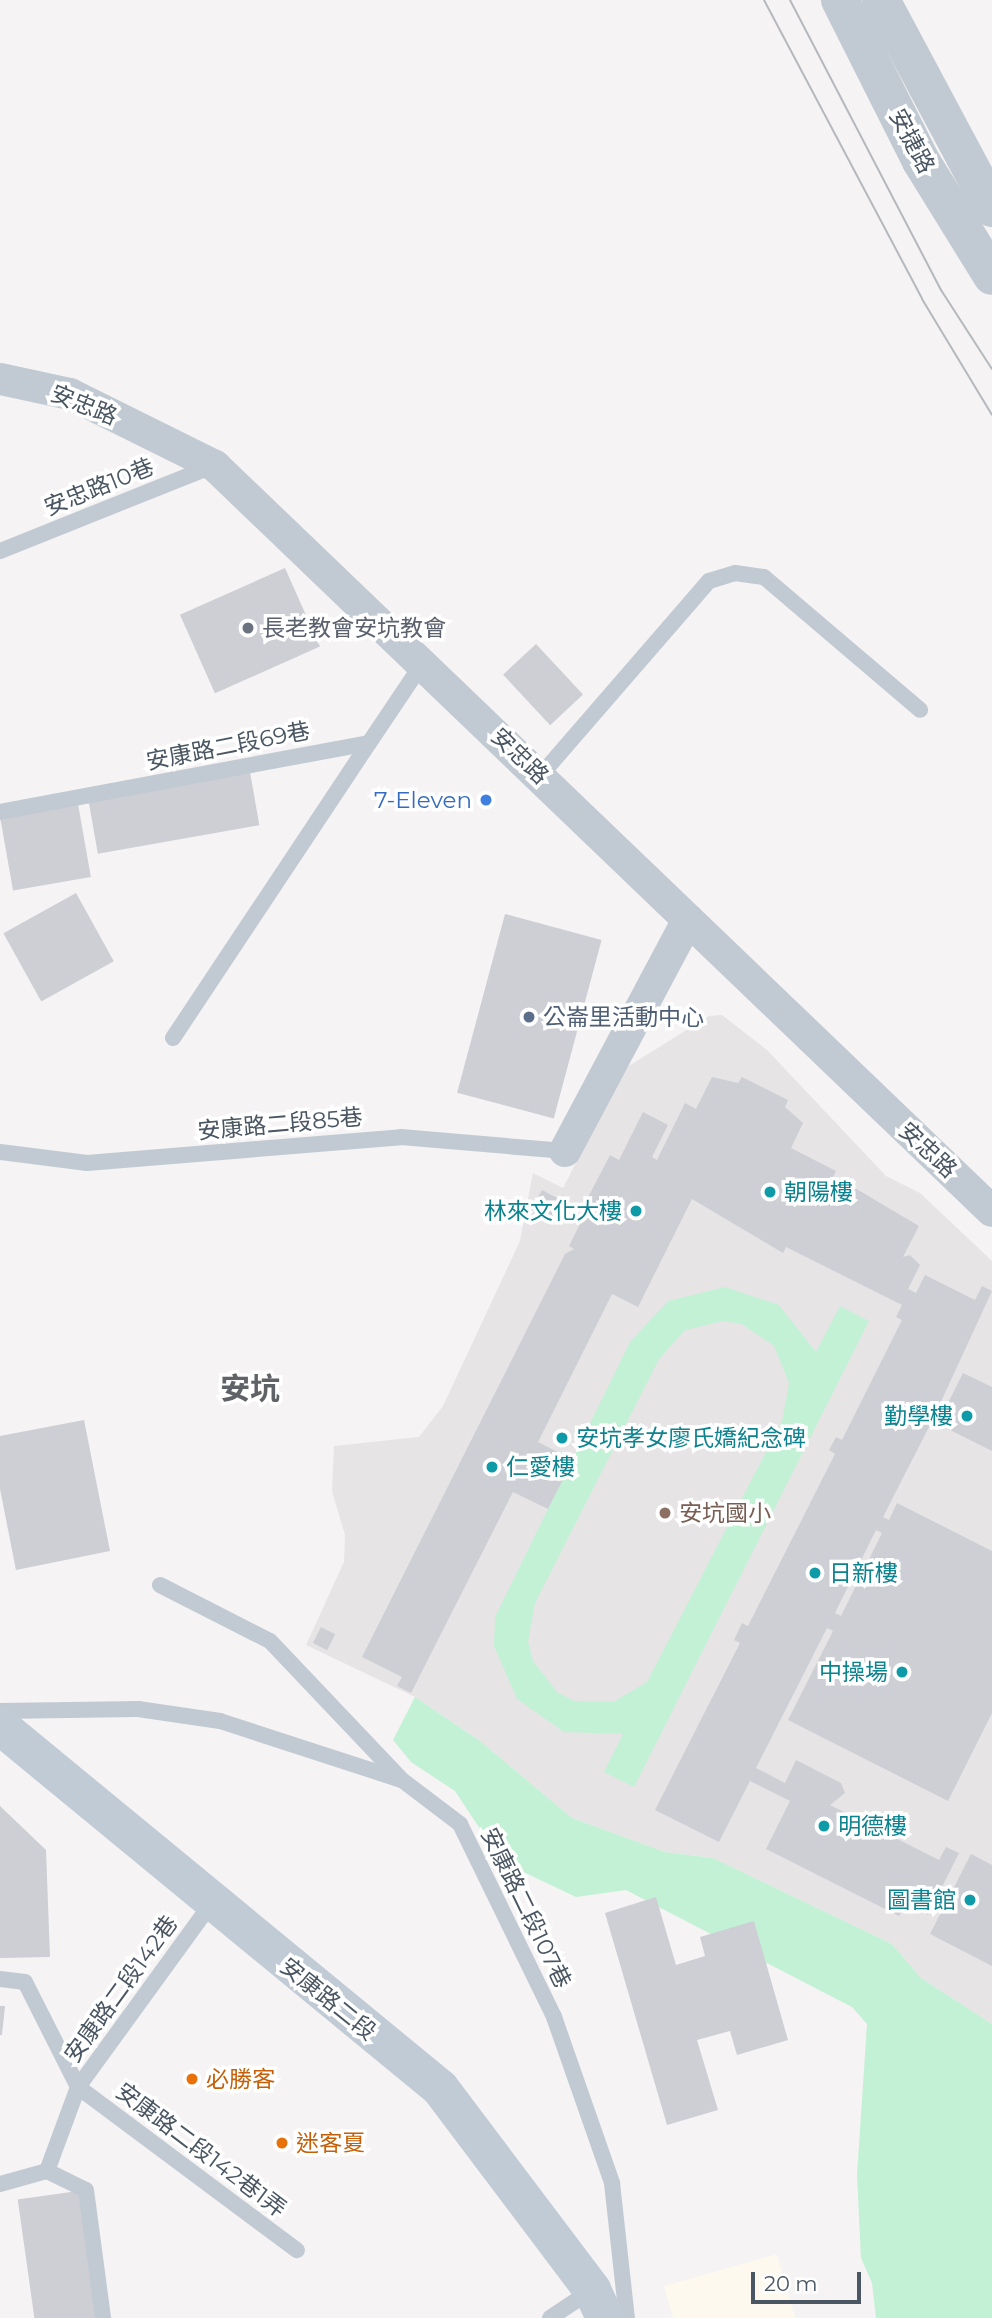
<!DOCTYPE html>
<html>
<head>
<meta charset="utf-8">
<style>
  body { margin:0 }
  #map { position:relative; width:992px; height:2318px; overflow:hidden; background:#f5f3f3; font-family:Montserrat,"Noto Sans TC",sans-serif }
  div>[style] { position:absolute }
  .commercial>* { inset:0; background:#fdf9ef }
  .education>* { inset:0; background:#e6e4e5 }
  .green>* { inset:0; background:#c3f1d5 }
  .building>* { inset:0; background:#cdcfd5; transform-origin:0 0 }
  .service>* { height:16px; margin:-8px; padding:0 8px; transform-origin:8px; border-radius:8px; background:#c1cad2 }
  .minor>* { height:32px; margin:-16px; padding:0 16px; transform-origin:16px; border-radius:16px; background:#c1cad2 }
  .tertiary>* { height:38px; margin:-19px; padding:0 19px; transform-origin:19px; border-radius:19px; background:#c1cad2 }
  .secondary>* { height:38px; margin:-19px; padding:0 19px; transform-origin:19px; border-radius:19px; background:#c1cbd6 }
  .tram>* { height:2px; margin:-1px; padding:0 1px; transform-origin:1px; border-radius:1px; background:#b5b8bd }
  .dots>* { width:19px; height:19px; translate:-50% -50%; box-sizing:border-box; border:4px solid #fff; border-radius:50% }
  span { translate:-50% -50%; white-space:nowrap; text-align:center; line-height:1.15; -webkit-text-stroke:7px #fff; paint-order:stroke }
  .street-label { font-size:23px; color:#4a5661 }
  .worship-label { font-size:23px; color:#5b616d }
  .left { translate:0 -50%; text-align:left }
  .shop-label { font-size:23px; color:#366cbe }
  .right { translate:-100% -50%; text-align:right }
  .service-label { font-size:23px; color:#4e5e75 }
  .culture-label { font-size:23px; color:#0d838f }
  .education-label { font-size:23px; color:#785e54 }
  .food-label { font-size:23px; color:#c56008 }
  .district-label { font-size:30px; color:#5f6368; font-weight:700 }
  .scale { position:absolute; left:751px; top:2272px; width:110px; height:32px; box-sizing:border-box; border:4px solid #4a5661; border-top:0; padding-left:9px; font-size:21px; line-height:24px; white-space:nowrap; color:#4a5661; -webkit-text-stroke:5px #fff; paint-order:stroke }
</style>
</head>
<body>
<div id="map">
  <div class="commercial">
    <i style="clip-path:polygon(777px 2254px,795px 2318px,673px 2318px,664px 2286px)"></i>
  </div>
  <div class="education">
    <i style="clip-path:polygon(722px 1015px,768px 1051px,886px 1176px,920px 1193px,992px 1261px,992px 2024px,921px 1978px,892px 1944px,713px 1858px,665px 1852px,572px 1818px,480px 1741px,415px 1697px,306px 1645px,344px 1562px,345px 1535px,332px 1491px,334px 1446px,419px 1437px,443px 1406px,520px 1241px,533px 1173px,563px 1188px,624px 1069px,709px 1016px)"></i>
  </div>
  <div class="green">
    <i style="clip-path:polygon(evenodd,725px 1287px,779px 1305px,816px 1352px,840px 1306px,869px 1321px,634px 1787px,604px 1772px,623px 1734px,564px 1732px,517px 1699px,494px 1646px,495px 1617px,630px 1342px,668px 1301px,725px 1287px,723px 1321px,742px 1324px,774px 1346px,789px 1383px,782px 1421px,647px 1682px,613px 1702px,574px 1701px,557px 1692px,533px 1661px,528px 1642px,535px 1603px,659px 1359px,685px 1330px,723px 1321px)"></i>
    <i style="clip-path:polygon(415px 1697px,480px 1741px,572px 1818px,665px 1852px,713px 1858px,892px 1944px,921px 1978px,992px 2024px,992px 2318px,876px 2318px,872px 2283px,861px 2258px,857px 2175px,867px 2024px,852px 2007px,626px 1890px,576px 1897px,502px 1862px,455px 1791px,411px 1762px,393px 1740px)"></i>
  </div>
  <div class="building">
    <i style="left:285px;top:568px;width:86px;height:115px;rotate:66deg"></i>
    <i style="left:536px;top:644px;width:69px;height:45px;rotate:47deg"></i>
    <i style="left:250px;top:772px;width:54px;height:164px;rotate:80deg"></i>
    <i style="left:78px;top:804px;width:74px;height:79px;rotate:80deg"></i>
    <i style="left:76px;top:893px;width:78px;height:83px;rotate:61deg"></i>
    <i style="left:505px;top:914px;width:100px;height:185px;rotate:15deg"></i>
    <i style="clip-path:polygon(evenodd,712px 1077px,738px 1083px,742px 1077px,788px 1100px,785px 1107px,803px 1123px,791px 1148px,836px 1171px,831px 1181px,843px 1181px,919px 1226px,903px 1257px,910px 1255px,920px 1265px,908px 1289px,916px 1293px,925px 1275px,975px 1300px,982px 1286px,992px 1291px,939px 1406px,945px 1409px,963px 1373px,992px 1387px,992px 1451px,932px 1421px,883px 1517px,889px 1520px,897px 1503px,992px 1551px,992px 1713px,948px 1801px,788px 1720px,833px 1631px,827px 1628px,756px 1768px,785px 1783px,796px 1760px,841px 1783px,845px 1793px,830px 1805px,939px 1860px,946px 1847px,959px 1853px,928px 1915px,905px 1904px,899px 1916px,766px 1849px,790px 1801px,750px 1781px,719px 1842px,655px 1810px,740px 1643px,734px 1640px,742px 1623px,748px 1626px,835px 1454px,829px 1450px,836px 1437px,842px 1440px,902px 1320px,896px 1317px,902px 1305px,786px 1247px,783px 1253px,692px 1199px,638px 1307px,612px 1294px,538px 1442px,573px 1460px,548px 1509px,513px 1492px,411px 1693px,397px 1686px,402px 1677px,362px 1657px,565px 1254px,574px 1249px,569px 1246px,585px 1214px,591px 1213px,582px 1209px,610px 1155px,619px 1160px,643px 1112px,668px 1125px,652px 1157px,657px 1160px,685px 1103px,696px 1109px,712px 1077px,876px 1530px,882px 1533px,841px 1616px,835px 1613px,876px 1530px)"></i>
    <i style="left:542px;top:1190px;width:24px;height:24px;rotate:28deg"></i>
    <i style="clip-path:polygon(84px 1420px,110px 1551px,16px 1570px,0 1489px,0 1436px)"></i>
    <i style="left:321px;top:1627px;width:16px;height:18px;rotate:27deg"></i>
    <i style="clip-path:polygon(0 1806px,46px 1850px,50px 1957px,0 1958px)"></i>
    <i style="clip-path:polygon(971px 1854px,992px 1865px,992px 1966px,930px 1934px)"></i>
    <i style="clip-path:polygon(656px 1897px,676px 1965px,705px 1956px,700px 1937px,754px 1921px,788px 2040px,737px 2055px,730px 2031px,697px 2040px,718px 2110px,667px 2125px,605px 1913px)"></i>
    <i style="clip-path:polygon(0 2006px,5px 2006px,2px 2035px,0 2035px)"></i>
    <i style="left:92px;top:2189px;width:130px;height:75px;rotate:82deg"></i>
  </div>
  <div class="service">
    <i style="left:0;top:551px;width:229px;rotate:-21.8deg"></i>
    <i style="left:540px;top:776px;width:258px;rotate:-49.1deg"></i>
    <i style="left:709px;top:581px;width:27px;rotate:-17deg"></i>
    <i style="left:735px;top:573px;width:29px;rotate:8deg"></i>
    <i style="left:764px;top:577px;width:205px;rotate:40.4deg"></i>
    <i style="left:0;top:812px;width:375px;rotate:-10.6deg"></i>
    <i style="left:369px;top:743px;width:99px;rotate:-56.1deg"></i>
    <i style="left:173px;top:1038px;width:354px;rotate:-56.4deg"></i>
    <i style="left:0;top:1152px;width:88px;rotate:7.2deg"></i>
    <i style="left:87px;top:1163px;width:315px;rotate:-4.7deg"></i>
    <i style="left:401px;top:1137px;width:165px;rotate:4.9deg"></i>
    <i style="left:160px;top:1585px;width:123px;rotate:27deg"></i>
    <i style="left:270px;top:1641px;width:190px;rotate:46.5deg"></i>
    <i style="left:0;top:1711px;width:138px;rotate:-0.8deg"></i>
    <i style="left:138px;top:1709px;width:83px;rotate:8.3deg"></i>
    <i style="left:220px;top:1721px;width:191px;rotate:18deg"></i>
    <i style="left:402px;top:1780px;width:73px;rotate:37.2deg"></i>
    <i style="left:460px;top:1824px;width:215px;rotate:64deg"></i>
    <i style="left:554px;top:2017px;width:176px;rotate:70.7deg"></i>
    <i style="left:612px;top:2183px;width:136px;rotate:83.7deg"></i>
    <i style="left:0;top:1979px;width:25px;rotate:7deg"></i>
    <i style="left:25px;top:1982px;width:118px;rotate:63.2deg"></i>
    <i style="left:78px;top:2087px;width:273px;rotate:36.7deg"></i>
    <i style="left:47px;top:2171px;width:43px;rotate:26deg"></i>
    <i style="left:86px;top:2190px;width:129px;rotate:82.4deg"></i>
    <i style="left:0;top:2184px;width:49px;rotate:-15.5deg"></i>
    <i style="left:47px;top:2171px;width:90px;rotate:-69.7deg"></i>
    <i style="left:78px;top:2087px;width:226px;rotate:-54deg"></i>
    <i style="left:550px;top:2318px;width:50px;rotate:-33.7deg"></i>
  </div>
  <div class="minor">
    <i style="left:0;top:379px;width:72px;rotate:12.1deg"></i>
    <i style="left:70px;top:394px;width:162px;rotate:26.4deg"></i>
    <i style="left:215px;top:466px;width:1076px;rotate:43.8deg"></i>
    <i style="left:565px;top:1151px;width:262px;rotate:-62deg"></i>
  </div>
  <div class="tertiary">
    <i style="left:840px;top:0;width:180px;rotate:63.3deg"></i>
    <i style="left:921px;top:161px;width:135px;rotate:58.3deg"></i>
    <i style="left:881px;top:0;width:236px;rotate:61.9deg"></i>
  </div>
  <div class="secondary">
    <i style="left:0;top:1726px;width:570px;rotate:39.45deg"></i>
    <i style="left:440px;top:2088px;width:253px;rotate:53deg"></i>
    <i style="left:592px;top:2290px;width:31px;rotate:65deg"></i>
  </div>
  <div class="tram">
    <i style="left:764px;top:0;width:338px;rotate:62.1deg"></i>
    <i style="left:922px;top:299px;width:135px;rotate:58.9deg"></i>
    <i style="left:790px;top:0;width:327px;rotate:62.5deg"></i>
    <i style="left:941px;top:290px;width:94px;rotate:57.2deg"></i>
  </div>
  <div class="dots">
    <i style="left:248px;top:628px;background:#6b7280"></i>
    <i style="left:486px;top:800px;background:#3f7fe0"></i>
    <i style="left:529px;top:1017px;background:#5c6f8a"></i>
    <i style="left:770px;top:1192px;background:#0f9aa8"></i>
    <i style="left:636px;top:1211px;background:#0f9aa8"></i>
    <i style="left:967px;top:1416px;background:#0f9aa8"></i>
    <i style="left:562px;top:1438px;background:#0f9aa8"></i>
    <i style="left:492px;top:1467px;background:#0f9aa8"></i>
    <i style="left:665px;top:1513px;background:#8d6e63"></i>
    <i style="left:815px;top:1573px;background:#0f9aa8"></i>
    <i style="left:902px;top:1672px;background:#0f9aa8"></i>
    <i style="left:824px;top:1826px;background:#0f9aa8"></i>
    <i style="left:970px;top:1900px;background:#0f9aa8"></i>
    <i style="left:192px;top:2079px;background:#e8710a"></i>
    <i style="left:282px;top:2143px;background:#e8710a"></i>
  </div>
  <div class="street-label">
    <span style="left:912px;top:141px;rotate:62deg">安捷路</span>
    <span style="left:84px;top:405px;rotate:22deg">安忠路</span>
    <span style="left:99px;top:487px;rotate:-22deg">安忠路10巷</span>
    <span style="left:228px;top:746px;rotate:-11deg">安康路二段69巷</span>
    <span style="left:520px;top:756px;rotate:44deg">安忠路</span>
    <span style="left:280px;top:1124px;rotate:-5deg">安康路二段85巷</span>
    <span style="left:928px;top:1150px;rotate:43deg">安忠路</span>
    <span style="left:526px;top:1908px;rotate:64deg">安康路二段107巷</span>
    <span style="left:121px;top:1989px;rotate:-54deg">安康路二段142巷</span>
    <span style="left:328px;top:1999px;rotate:39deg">安康路二段</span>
    <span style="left:201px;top:2150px;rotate:37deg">安康路二段142巷1弄</span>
  </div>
  <div class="worship-label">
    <span class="left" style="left:262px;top:628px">長老教會安坑教會</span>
  </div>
  <div class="shop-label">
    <span class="right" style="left:472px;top:800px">7-Eleven</span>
  </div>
  <div class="service-label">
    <span class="left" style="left:543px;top:1017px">公崙里活動中心</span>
  </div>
  <div class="culture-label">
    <span class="left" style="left:784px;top:1192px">朝陽樓</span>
    <span class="right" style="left:622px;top:1211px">林來文化大樓</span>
    <span class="right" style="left:953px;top:1416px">勤學樓</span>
    <span class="left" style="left:576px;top:1438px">安坑孝女廖氏嬌紀念碑</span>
    <span class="left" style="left:506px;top:1467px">仁愛樓</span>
    <span class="left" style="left:829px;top:1573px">日新樓</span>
    <span class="right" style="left:888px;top:1672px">中操場</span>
    <span class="left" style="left:838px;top:1826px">明德樓</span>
    <span class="right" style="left:956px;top:1900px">圖書館</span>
  </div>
  <div class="education-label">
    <span class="left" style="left:679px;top:1513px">安坑國小</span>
  </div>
  <div class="food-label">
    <span class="left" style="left:206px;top:2079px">必勝客</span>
    <span class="left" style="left:296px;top:2143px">迷客夏</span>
  </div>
  <div class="district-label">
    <span style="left:250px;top:1389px">安坑</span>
  </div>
  <div class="scale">20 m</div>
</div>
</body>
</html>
